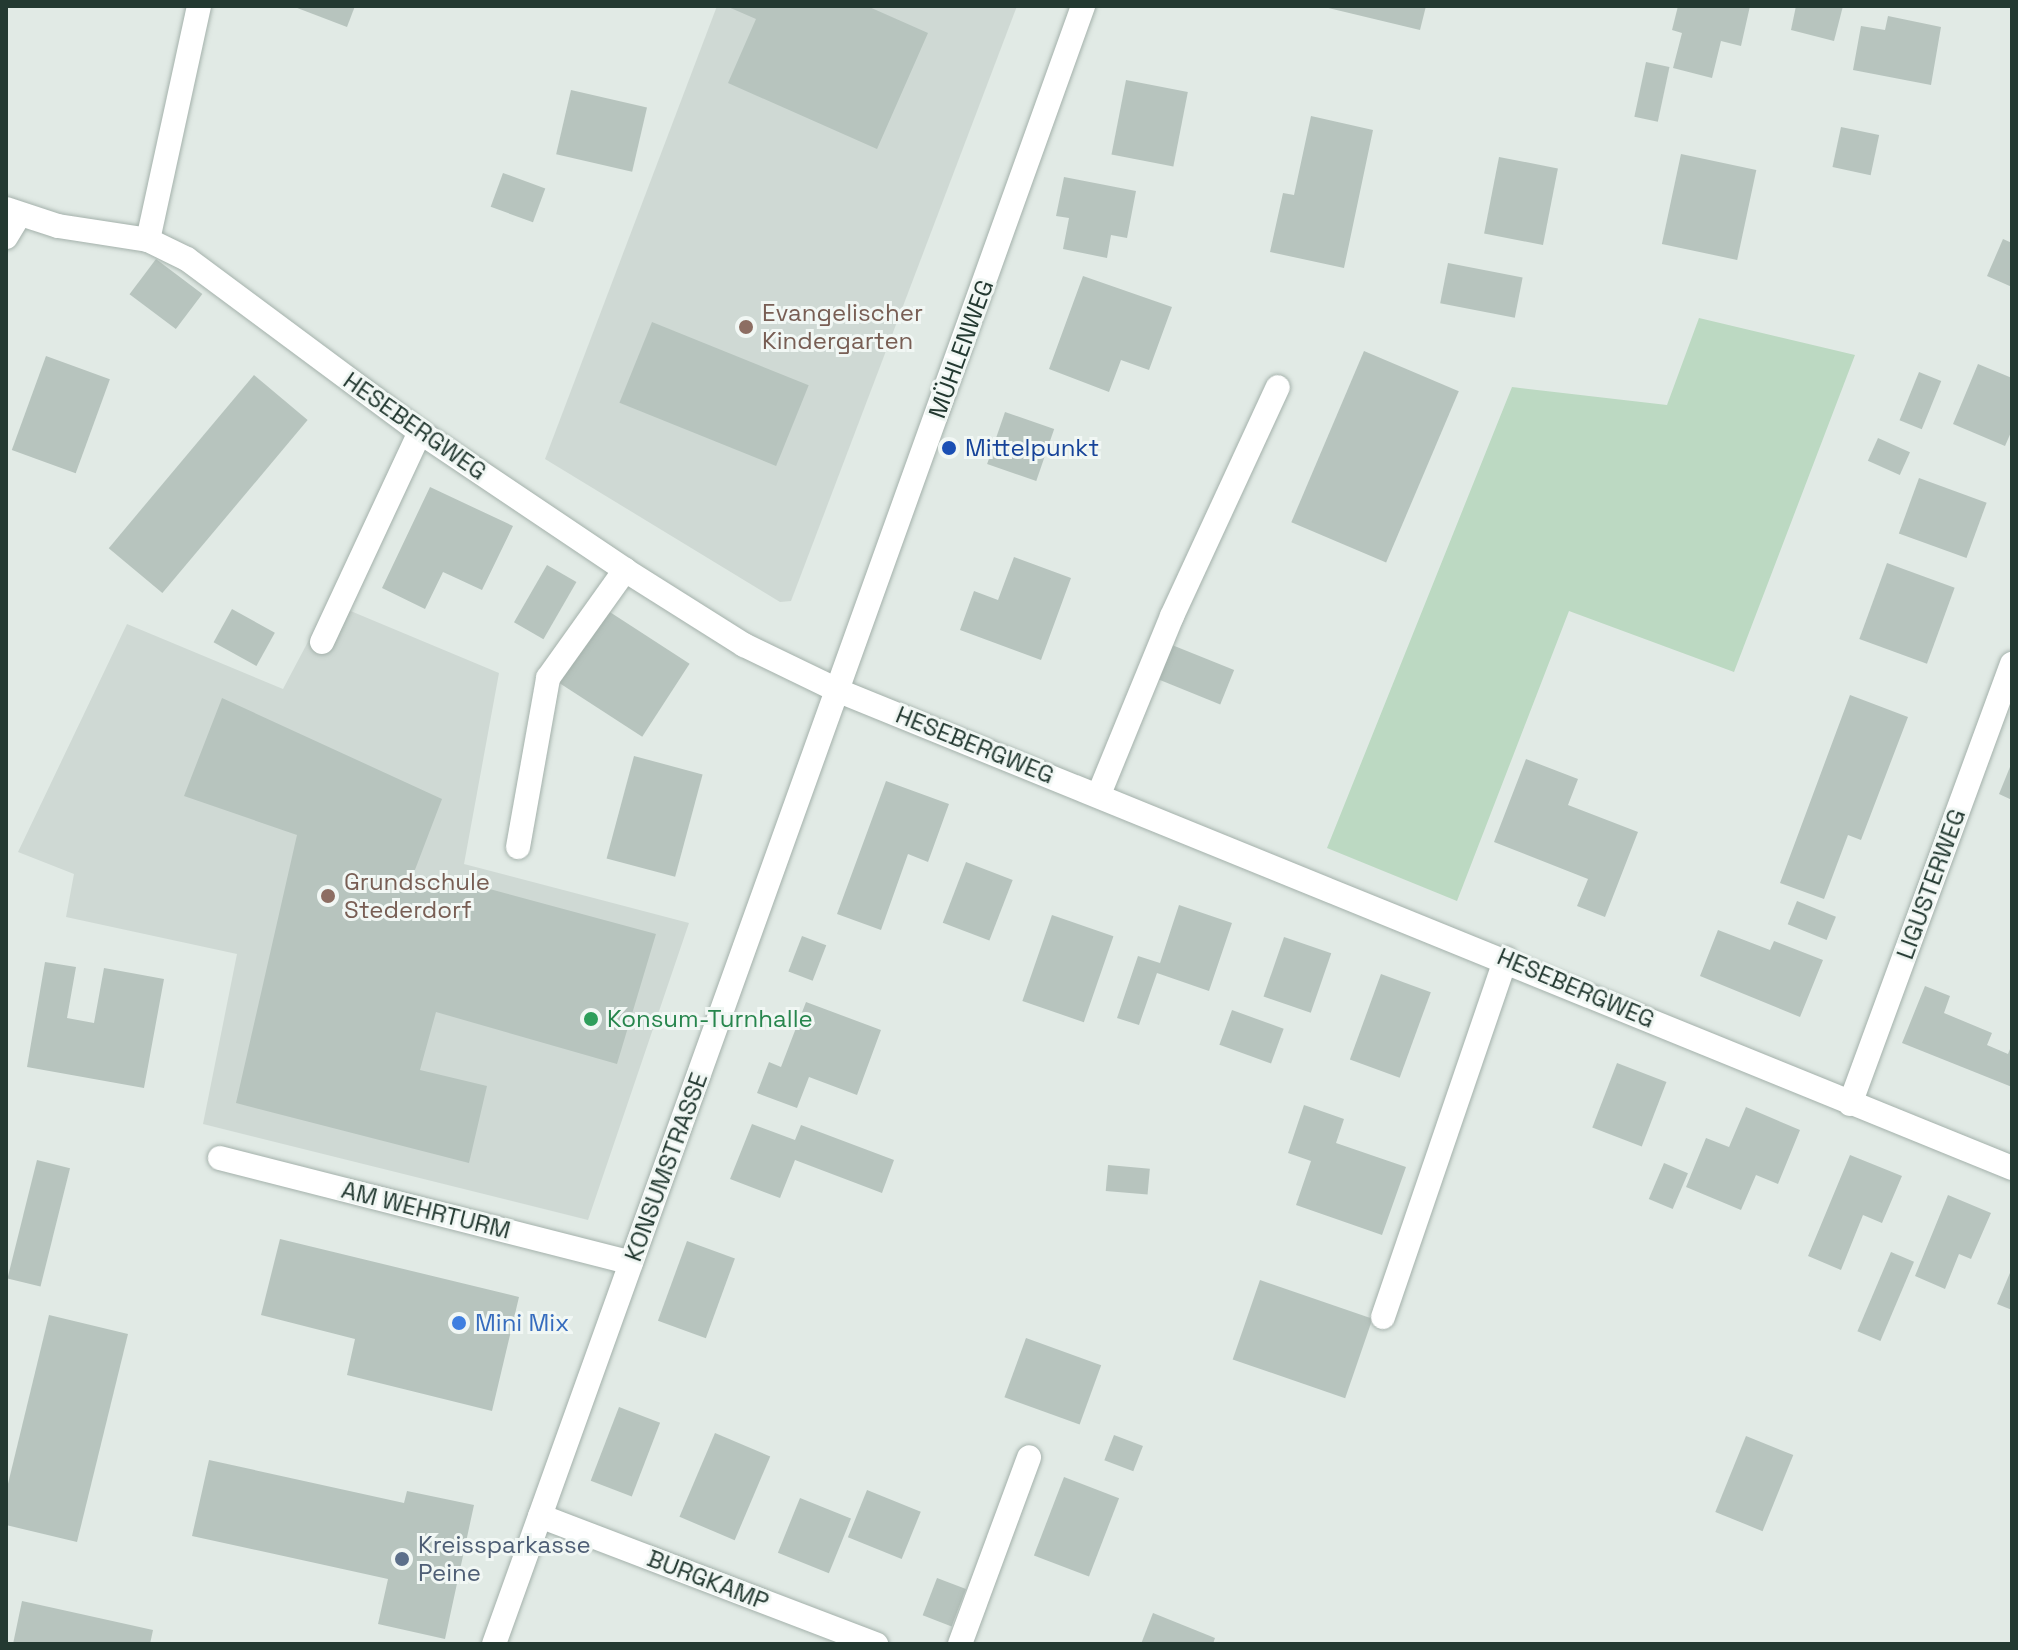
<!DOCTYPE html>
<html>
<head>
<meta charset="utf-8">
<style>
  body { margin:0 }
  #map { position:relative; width:2018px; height:1650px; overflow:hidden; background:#e1eae5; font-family:"Space Grotesk",sans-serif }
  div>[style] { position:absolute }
  .built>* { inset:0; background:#cfd9d4 }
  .green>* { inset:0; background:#bcd9c2 }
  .building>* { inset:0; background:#b7c4be; transform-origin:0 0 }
  .roads { filter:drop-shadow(0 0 2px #a4b1ab) drop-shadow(0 0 2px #a4b1ab) }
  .minor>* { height:24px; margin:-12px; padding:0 12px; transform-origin:12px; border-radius:12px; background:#fff }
  .dots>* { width:22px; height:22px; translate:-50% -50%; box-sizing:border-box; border:4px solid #f1f7f4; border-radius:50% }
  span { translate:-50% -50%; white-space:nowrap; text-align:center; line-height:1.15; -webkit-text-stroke:6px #f1f7f4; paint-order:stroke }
  .education-label { font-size:24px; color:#785e54 }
  .left { translate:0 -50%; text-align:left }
  .street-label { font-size:24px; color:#233931 }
  .transit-label { font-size:24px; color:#164399 }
  .leisure-label { font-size:24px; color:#27864d }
  .shop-label { font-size:24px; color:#366cbe }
  .service-label { font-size:24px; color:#4e5e75 }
  .frame { position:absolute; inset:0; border:8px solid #233931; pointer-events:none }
</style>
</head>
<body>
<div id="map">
  <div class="built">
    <i style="clip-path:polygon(717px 6px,1017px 6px,791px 601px,780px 602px,545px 459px)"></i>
    <i style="clip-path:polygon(329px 602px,499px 673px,464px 864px,689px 923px,588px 1220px,203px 1124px,237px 954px,66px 917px,74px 874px,18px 852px,127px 624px,283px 689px)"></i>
  </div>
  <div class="green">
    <i style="clip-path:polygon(1699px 318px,1855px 355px,1734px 672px,1569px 611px,1457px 901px,1327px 848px,1512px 387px,1667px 405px)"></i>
  </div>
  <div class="building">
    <i style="clip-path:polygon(292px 6px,355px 6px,347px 27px)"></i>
    <i style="clip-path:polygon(726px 6px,867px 6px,928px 33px,877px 149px,728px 83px,756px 19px)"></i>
    <i style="clip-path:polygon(1320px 6px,1426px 6px,1420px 30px)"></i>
    <i style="clip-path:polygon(1678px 6px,1750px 6px,1741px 46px,1721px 41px,1712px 78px,1673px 68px,1682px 33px,1672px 30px)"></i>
    <i style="clip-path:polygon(1796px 6px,1843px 6px,1834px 41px,1791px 30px)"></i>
    <i style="clip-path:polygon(1888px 16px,1941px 27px,1931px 85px,1853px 70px,1861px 26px,1885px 30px)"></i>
    <i style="left:1646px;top:62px;width:24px;height:56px;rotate:12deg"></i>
    <i style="left:1126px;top:80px;width:63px;height:76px;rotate:11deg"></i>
    <i style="left:571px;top:90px;width:78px;height:66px;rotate:13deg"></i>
    <i style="clip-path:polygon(1311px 116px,1373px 130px,1344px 268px,1270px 252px,1283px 193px,1294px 195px)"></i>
    <i style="left:1841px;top:127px;width:39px;height:41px;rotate:12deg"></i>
    <i style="left:1681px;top:154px;width:77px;height:92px;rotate:12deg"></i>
    <i style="left:1499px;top:157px;width:60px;height:78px;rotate:11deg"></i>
    <i style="left:503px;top:173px;width:45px;height:36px;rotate:20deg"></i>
    <i style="clip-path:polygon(1064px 177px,1136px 191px,1127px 238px,1111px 235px,1107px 258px,1063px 249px,1069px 218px,1056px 216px)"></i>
    <i style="clip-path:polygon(2003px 239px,2012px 243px,2012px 287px,1987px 276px)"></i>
    <i style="left:156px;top:259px;width:58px;height:44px;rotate:37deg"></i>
    <i style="left:1448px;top:263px;width:76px;height:41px;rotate:11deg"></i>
    <i style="clip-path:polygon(1083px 276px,1172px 307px,1149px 370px,1121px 360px,1109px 392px,1049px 369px)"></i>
    <i style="left:652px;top:322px;width:169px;height:87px;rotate:22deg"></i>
    <i style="left:1364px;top:351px;width:103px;height:186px;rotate:23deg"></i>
    <i style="left:46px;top:356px;width:68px;height:100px;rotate:20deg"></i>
    <i style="clip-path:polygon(1978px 364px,2012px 378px,2012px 430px,2005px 446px,1953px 424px)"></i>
    <i style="left:1919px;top:372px;width:24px;height:52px;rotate:22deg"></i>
    <i style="left:254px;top:375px;width:70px;height:226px;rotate:40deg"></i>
    <i style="left:1005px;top:412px;width:52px;height:55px;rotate:19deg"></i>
    <i style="left:1878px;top:438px;width:35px;height:25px;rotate:24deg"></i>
    <i style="left:1919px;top:478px;width:72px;height:59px;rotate:20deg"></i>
    <i style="clip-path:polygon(430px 487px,513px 526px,482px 590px,443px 572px,425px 609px,382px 588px)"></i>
    <i style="clip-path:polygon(1014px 557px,1071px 578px,1041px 660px,960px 630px,974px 591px,998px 600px)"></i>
    <i style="left:1887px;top:563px;width:72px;height:81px;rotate:20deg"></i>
    <i style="left:547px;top:565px;width:34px;height:66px;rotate:30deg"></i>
    <i style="left:599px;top:605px;width:108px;height:87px;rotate:33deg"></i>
    <i style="left:232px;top:609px;width:49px;height:38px;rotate:29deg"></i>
    <i style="left:1172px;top:645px;width:67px;height:37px;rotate:22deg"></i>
    <i style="clip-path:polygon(1850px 695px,1908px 717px,1861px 840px,1848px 835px,1824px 899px,1780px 883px)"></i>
    <i style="clip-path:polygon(222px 698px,442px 799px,413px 875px,471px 884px,656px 934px,617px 1064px,436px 1012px,420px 1070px,487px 1086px,469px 1163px,236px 1103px,297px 835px,184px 796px)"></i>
    <i style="left:634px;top:756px;width:71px;height:106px;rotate:15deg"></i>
    <i style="clip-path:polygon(1526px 759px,1578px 779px,1568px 805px,1638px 832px,1605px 917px,1577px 906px,1588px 879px,1494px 842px)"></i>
    <i style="clip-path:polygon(2012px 762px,2012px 800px,1999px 794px)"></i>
    <i style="clip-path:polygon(886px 781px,949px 804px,928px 862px,908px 854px,881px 930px,837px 914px)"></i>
    <i style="left:966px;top:862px;width:50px;height:65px;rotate:21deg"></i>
    <i style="left:1797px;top:901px;width:42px;height:25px;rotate:22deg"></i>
    <i style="clip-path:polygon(1179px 905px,1232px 923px,1209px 991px,1157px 973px,1139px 1025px,1117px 1018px,1138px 956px,1160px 963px)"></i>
    <i style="left:1052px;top:915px;width:65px;height:91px;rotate:19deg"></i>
    <i style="clip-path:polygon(1718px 930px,1770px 950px,1774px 941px,1823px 960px,1800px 1017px,1700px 976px)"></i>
    <i style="left:802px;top:936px;width:26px;height:38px;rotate:21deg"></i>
    <i style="left:1284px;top:937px;width:50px;height:63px;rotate:19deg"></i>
    <i style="clip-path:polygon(45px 962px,76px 967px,67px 1018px,94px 1023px,104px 968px,164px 979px,144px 1088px,27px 1067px)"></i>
    <i style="left:1381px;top:974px;width:53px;height:91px;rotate:20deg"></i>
    <i style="clip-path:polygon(1925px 986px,1950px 996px,1944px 1013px,1992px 1033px,1987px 1045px,2008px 1054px,2012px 1044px,2012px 1087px,1902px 1043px)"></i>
    <i style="clip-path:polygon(806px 1002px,881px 1030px,857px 1095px,809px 1077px,797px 1108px,757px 1093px,769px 1062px,781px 1067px)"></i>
    <i style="left:1232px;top:1010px;width:55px;height:37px;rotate:20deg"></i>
    <i style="left:1617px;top:1063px;width:53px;height:69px;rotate:21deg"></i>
    <i style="clip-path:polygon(1304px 1105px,1344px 1119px,1336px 1143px,1406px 1167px,1382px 1235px,1296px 1205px,1311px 1161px,1288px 1153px)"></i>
    <i style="clip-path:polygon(1746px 1107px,1800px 1130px,1778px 1184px,1756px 1175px,1741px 1210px,1686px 1187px,1706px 1138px,1729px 1147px)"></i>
    <i style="clip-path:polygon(752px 1124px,795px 1140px,801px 1125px,894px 1160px,882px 1193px,795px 1160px,780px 1198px,730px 1179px)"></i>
    <i style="clip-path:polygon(1850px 1155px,1902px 1176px,1882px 1223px,1863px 1215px,1841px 1270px,1808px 1256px)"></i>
    <i style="left:37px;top:1160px;width:34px;height:122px;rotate:14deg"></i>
    <i style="left:1664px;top:1163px;width:26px;height:39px;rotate:23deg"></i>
    <i style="left:1108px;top:1165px;width:42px;height:26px;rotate:5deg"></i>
    <i style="clip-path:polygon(1948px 1195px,1991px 1213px,1971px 1259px,1959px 1254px,1945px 1289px,1915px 1276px)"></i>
    <i style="clip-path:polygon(280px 1239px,519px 1297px,492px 1411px,347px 1375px,355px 1339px,261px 1315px)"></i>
    <i style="left:687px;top:1241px;width:51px;height:85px;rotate:20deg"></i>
    <i style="left:1891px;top:1252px;width:25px;height:86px;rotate:23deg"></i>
    <i style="clip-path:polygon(2012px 1268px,2012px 1310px,1997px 1304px)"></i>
    <i style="left:1260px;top:1280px;width:119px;height:84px;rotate:19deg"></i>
    <i style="clip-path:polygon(49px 1315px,128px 1334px,77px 1542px,6px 1525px,6px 1492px)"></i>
    <i style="left:1026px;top:1338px;width:80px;height:63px;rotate:20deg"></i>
    <i style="left:619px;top:1407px;width:44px;height:79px;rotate:21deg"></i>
    <i style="left:715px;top:1433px;width:60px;height:91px;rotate:23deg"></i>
    <i style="left:1114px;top:1435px;width:31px;height:27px;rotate:21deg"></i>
    <i style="left:1746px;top:1436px;width:51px;height:82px;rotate:22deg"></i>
    <i style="clip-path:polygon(209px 1460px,404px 1503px,407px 1491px,474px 1505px,445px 1639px,378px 1624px,388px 1579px,192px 1536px)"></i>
    <i style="left:1064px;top:1477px;width:59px;height:84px;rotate:21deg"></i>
    <i style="left:867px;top:1490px;width:58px;height:51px;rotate:22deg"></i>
    <i style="left:800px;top:1498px;width:55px;height:59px;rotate:22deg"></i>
    <i style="left:937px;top:1578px;width:31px;height:40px;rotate:21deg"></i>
    <i style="clip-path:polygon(22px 1601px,153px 1630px,150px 1644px,13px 1644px)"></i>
    <i style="clip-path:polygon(1153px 1613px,1215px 1638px,1213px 1644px,1141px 1644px)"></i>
  </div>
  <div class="roads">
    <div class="minor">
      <i style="left:6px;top:209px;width:55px;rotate:18.1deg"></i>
      <i style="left:58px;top:226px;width:91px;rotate:8.8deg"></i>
      <i style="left:148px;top:240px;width:43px;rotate:26deg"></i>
      <i style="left:187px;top:259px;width:290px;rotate:36.6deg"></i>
      <i style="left:420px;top:432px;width:247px;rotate:33.9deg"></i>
      <i style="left:625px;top:570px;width:141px;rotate:32.2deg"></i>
      <i style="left:744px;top:645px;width:106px;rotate:25.8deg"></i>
      <i style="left:839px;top:691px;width:1266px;rotate:22.13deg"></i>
      <i style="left:6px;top:237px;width:26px;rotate:-59deg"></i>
      <i style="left:148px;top:240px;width:239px;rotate:-77.7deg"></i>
      <i style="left:322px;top:642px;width:232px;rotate:-65deg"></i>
      <i style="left:1099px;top:794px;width:192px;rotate:-67.7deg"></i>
      <i style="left:1172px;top:616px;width:252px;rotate:-65.2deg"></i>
      <i style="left:518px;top:847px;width:172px;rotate:-79.9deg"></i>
      <i style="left:548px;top:678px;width:133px;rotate:-54.5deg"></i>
      <i style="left:1850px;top:1104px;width:469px;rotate:-69.8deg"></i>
      <i style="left:220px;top:1158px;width:424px;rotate:14.3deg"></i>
      <i style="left:1383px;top:1317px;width:379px;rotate:-71.1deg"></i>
      <i style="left:540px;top:1516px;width:360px;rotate:20.9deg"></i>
      <i style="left:494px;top:1644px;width:1741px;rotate:-70.22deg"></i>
      <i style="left:960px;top:1644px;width:199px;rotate:-69.7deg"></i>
    </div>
  </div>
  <div class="dots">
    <i style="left:746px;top:327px;background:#8d6e63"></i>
    <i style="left:949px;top:448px;background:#1a4fb4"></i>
    <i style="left:328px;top:896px;background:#8d6e63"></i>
    <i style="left:591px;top:1019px;background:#2e9e5b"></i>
    <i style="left:459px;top:1323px;background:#3f7fe0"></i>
    <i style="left:402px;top:1559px;background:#5c6f8a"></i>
  </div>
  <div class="education-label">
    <span class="left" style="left:762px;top:327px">Evangelischer<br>Kindergarten</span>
    <span class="left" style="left:344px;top:896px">Grundschule<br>Stederdorf</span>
  </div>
  <div class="street-label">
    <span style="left:961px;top:349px;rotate:-70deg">MÜHLENWEG</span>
    <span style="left:415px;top:426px;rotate:35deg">HESEBERGWEG</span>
    <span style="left:975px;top:745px;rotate:22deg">HESEBERGWEG</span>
    <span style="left:1931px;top:884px;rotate:-70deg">LIGUSTERWEG</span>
    <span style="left:1576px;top:988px;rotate:23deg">HESEBERGWEG</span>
    <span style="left:666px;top:1167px;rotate:-70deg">KONSUMSTRASSE</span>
    <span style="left:426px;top:1210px;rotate:14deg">AM WEHRTURM</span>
    <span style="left:708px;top:1580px;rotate:21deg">BURGKAMP</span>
  </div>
  <div class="transit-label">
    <span class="left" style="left:965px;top:448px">Mittelpunkt</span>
  </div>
  <div class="leisure-label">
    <span class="left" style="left:607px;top:1019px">Konsum-Turnhalle</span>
  </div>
  <div class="shop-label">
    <span class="left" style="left:475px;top:1323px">Mini Mix</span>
  </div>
  <div class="service-label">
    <span class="left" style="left:418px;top:1559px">Kreissparkasse<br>Peine</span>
  </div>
  <div class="frame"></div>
</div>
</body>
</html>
